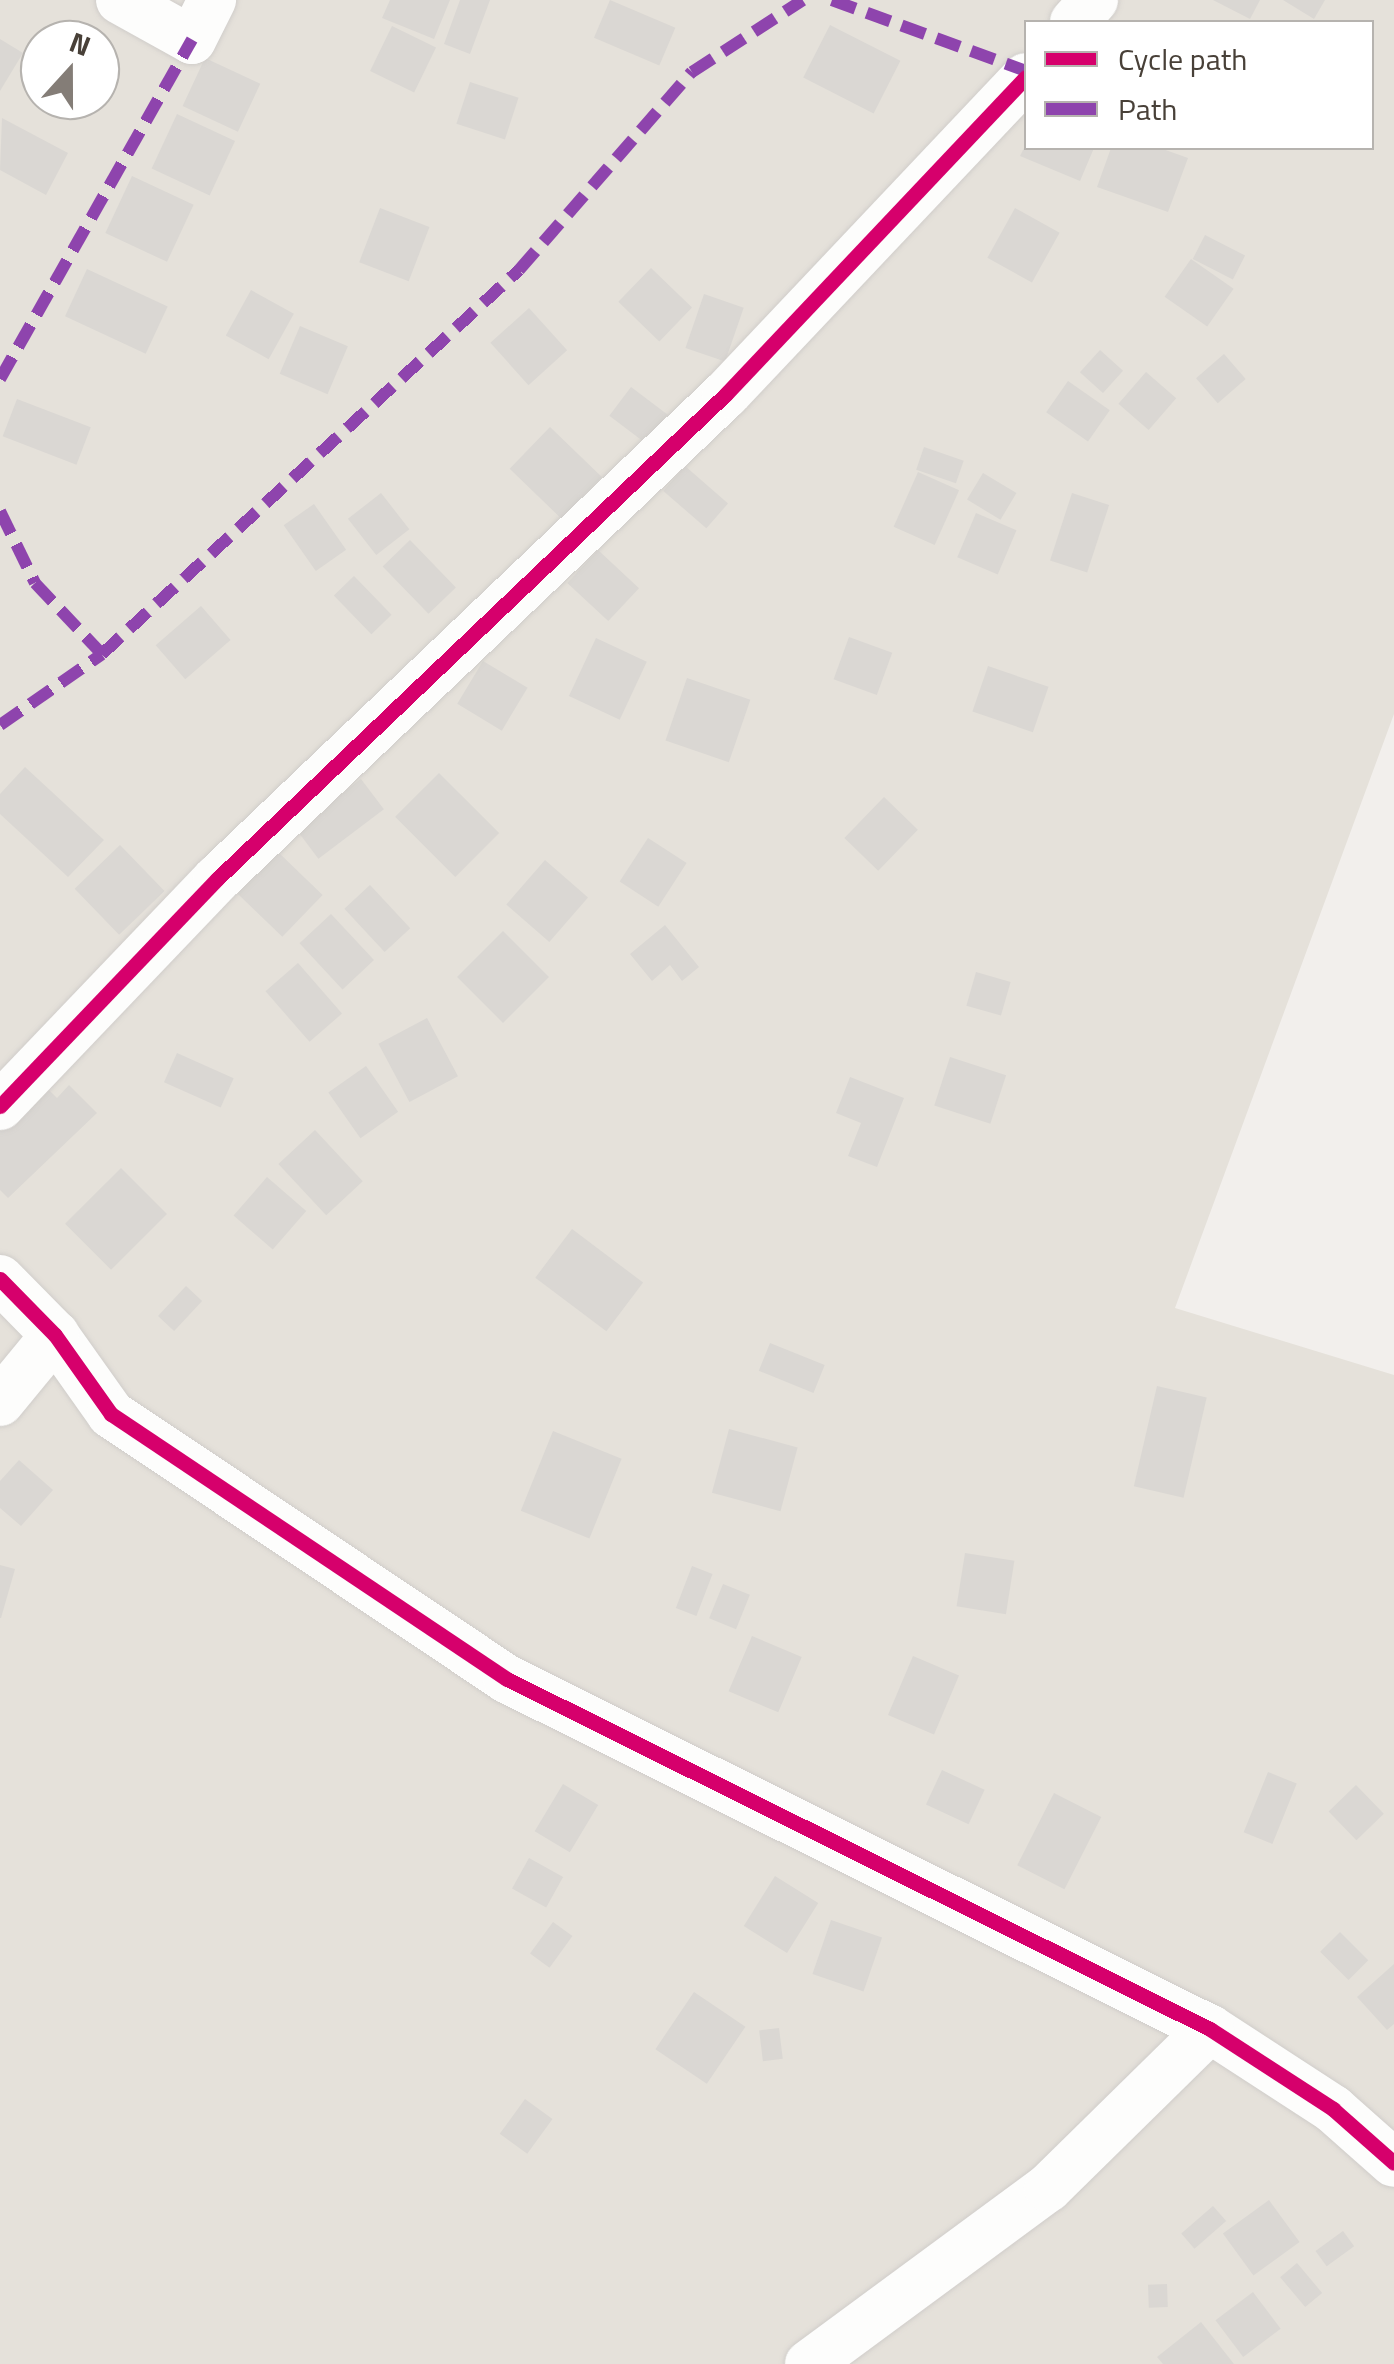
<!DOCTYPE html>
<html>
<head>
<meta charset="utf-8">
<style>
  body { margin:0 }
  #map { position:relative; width:1394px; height:2364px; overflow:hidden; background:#f2efec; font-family:"Titillium Web",sans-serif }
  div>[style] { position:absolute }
  .residential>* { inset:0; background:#e5e1da }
  .building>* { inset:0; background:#dad7d3; transform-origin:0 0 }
  .roads { filter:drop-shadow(0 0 2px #d0cdca) drop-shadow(0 0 2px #d0cdca) }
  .minor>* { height:48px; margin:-24px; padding:0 24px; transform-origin:24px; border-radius:24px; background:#fdfdfc }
  .quiet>* { height:12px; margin-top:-6px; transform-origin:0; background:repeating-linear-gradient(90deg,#8e44ad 0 25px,transparent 0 37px) }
  .cycleway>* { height:15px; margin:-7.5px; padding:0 7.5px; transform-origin:7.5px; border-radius:7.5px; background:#d6006c }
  span { translate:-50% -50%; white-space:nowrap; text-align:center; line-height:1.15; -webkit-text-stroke:9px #fff; paint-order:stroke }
  .legend { position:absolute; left:1024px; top:20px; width:350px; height:130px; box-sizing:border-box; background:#fff; border:2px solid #b6b3af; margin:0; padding:12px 18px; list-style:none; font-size:30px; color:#484038 }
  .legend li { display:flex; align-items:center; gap:20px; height:50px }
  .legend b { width:50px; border:2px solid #b6b3af }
  .north { position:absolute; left:20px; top:20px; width:100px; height:100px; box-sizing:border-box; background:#fff; border:2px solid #b6b3af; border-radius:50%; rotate:21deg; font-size:28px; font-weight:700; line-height:40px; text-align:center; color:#484038 }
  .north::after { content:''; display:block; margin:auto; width:35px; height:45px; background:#847d77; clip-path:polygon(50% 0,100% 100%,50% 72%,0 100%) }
</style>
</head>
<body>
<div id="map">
  <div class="residential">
    <i style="clip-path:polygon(evenodd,0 0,1394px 0,1394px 714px,1175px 1308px,1394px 1375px,1394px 2364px,0 2364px,0 0,1026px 22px,1372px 22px,1372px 148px,1026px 148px,1026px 22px,0 0,40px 40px,100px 40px,100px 100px,40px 100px,40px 40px)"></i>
  </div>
  <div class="building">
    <i style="clip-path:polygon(390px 0,450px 0,434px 39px,382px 18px)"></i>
    <i style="clip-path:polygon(460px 0,490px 0,470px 54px,444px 44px)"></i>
    <i style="left:610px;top:0;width:71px;height:41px;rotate:23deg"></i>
    <i style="clip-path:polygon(1213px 0,1260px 0,1250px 19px)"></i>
    <i style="clip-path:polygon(1283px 0,1325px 0,1314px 19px)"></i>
    <i style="left:830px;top:25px;width:79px;height:59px;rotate:27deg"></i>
    <i style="left:392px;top:26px;width:49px;height:50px;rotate:26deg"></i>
    <i style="clip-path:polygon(0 39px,23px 53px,0 91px)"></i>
    <i style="left:205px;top:58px;width:61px;height:53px;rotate:25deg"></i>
    <i style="left:470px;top:82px;width:51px;height:44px;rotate:18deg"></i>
    <i style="left:177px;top:114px;width:64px;height:60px;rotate:25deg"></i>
    <i style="clip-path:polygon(2px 118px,68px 153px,46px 195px,0 170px)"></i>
    <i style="clip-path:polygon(1024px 148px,1094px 148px,1080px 181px,1020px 156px)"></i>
    <i style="clip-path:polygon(1111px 148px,1160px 148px,1188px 158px,1168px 212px,1097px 187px)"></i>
    <i style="left:132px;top:176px;width:68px;height:63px;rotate:25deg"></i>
    <i style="left:380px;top:208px;width:53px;height:58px;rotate:21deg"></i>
    <i style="left:1015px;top:208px;width:51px;height:57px;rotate:29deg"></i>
    <i style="left:1205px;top:235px;width:45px;height:27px;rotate:27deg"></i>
    <i style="left:1191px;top:259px;width:52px;height:46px;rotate:35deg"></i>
    <i style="left:651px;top:268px;width:57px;height:47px;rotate:44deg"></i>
    <i style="left:87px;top:269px;width:89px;height:52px;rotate:25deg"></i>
    <i style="left:251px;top:290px;width:49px;height:52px;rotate:29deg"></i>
    <i style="left:704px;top:294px;width:42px;height:57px;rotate:19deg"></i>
    <i style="left:529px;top:308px;width:57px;height:52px;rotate:48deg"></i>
    <i style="left:300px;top:326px;width:52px;height:52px;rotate:23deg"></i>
    <i style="left:1100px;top:350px;width:31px;height:30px;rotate:42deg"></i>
    <i style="left:1224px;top:354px;width:33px;height:37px;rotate:49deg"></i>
    <i style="left:1146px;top:372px;width:40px;height:42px;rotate:41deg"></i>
    <i style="left:1068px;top:381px;width:51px;height:38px;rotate:35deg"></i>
    <i style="left:631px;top:387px;width:46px;height:36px;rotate:37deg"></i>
    <i style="left:17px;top:399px;width:79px;height:40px;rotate:21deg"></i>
    <i style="left:550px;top:427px;width:72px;height:58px;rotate:44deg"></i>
    <i style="left:924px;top:447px;width:42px;height:24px;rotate:19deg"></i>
    <i style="left:685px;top:466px;width:57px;height:33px;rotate:41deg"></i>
    <i style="left:918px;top:472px;width:45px;height:60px;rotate:24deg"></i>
    <i style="left:983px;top:473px;width:39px;height:31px;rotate:31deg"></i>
    <i style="left:381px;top:493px;width:46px;height:42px;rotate:52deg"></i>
    <i style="left:1072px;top:493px;width:39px;height:71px;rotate:18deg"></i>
    <i style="left:314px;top:504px;width:56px;height:37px;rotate:55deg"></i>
    <i style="left:976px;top:513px;width:44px;height:48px;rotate:23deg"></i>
    <i style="left:410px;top:540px;width:66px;height:38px;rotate:46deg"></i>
    <i style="left:598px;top:550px;width:56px;height:45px;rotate:43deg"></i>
    <i style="left:354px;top:576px;width:54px;height:28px;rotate:46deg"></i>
    <i style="left:201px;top:606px;width:45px;height:60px;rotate:49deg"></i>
    <i style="left:849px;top:637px;width:46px;height:45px;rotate:20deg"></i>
    <i style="left:596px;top:638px;width:56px;height:64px;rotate:25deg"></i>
    <i style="left:483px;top:661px;width:52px;height:50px;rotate:31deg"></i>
    <i style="left:988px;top:666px;width:64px;height:48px;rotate:19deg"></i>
    <i style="left:687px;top:678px;width:67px;height:66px;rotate:19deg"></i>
    <i style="clip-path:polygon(25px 767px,104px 840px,68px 877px,0 814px,0 794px)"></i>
    <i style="left:439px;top:773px;width:85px;height:62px;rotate:45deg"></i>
    <i style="left:361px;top:779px;width:38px;height:82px;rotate:53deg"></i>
    <i style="left:884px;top:797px;width:47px;height:57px;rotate:44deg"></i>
    <i style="left:648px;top:838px;width:46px;height:52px;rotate:33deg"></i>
    <i style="left:120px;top:845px;width:64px;height:63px;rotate:46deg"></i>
    <i style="left:278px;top:852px;width:62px;height:58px;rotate:44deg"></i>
    <i style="left:545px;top:860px;width:57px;height:59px;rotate:41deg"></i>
    <i style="left:370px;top:885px;width:59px;height:35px;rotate:47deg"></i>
    <i style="left:331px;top:914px;width:63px;height:43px;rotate:47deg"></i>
    <i style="clip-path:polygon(665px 925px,699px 967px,682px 981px,670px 965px,652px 981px,630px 954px)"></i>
    <i style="left:503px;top:931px;width:65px;height:65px;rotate:45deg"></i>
    <i style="left:298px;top:963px;width:67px;height:43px;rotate:49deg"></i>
    <i style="left:976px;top:972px;width:36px;height:35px;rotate:16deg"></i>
    <i style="left:427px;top:1018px;width:66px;height:55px;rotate:62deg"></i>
    <i style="left:177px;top:1053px;width:62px;height:32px;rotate:24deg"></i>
    <i style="left:950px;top:1057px;width:59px;height:51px;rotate:18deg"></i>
    <i style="left:366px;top:1066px;width:56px;height:46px;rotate:55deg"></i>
    <i style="clip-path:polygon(850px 1077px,904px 1098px,877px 1167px,848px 1156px,861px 1123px,836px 1113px)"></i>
    <i style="clip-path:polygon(40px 1081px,57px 1098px,69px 1085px,97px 1113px,8px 1198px,0 1190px,0 1120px)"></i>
    <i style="left:315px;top:1130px;width:70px;height:50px;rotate:47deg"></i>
    <i style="left:121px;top:1168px;width:65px;height:79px;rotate:45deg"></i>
    <i style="left:267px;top:1177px;width:52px;height:51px;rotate:41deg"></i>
    <i style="left:572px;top:1229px;width:89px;height:61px;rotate:37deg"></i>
    <i style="left:186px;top:1286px;width:22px;height:41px;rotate:43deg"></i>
    <i style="left:770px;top:1343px;width:59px;height:30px;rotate:22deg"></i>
    <i style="left:1157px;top:1386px;width:51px;height:103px;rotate:13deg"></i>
    <i style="left:729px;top:1429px;width:71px;height:66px;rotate:15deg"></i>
    <i style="left:553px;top:1431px;width:74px;height:86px;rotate:22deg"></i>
    <i style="clip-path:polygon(19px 1460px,53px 1490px,21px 1526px,0 1508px,0 1481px)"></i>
    <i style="left:965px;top:1553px;width:50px;height:54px;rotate:9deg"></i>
    <i style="clip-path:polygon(0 1565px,15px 1569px,1px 1618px,0 1618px)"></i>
    <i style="left:692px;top:1566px;width:22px;height:45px;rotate:21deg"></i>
    <i style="left:723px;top:1584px;width:29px;height:37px;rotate:22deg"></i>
    <i style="left:752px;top:1636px;width:54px;height:60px;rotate:23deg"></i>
    <i style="left:913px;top:1656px;width:50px;height:64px;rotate:23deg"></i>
    <i style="left:942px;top:1770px;width:47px;height:38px;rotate:25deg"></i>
    <i style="left:1268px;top:1772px;width:31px;height:65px;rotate:22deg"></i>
    <i style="left:563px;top:1784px;width:41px;height:55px;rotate:31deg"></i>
    <i style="left:1356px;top:1785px;width:40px;height:38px;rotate:46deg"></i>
    <i style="left:1054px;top:1793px;width:53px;height:81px;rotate:27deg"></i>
    <i style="left:529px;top:1858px;width:39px;height:35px;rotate:29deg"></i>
    <i style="left:775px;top:1876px;width:51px;height:59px;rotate:32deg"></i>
    <i style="left:831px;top:1920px;width:54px;height:57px;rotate:19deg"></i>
    <i style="left:553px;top:1922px;width:24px;height:39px;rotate:36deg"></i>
    <i style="left:1340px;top:1932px;width:40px;height:28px;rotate:45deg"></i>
    <i style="clip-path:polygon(1394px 1964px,1394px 2024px,1387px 2030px,1357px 1997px)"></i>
    <i style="left:694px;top:1992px;width:62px;height:69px;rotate:34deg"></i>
    <i style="left:779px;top:2028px;width:31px;height:20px;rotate:83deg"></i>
    <i style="left:525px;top:2099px;width:34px;height:43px;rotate:36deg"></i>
    <i style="left:1269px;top:2200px;width:52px;height:57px;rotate:54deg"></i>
    <i style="left:1213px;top:2206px;width:20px;height:42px;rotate:49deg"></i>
    <i style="left:1343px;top:2231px;width:19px;height:34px;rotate:54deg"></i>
    <i style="left:1297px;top:2263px;width:39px;height:22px;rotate:50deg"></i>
    <i style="left:1167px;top:2284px;width:23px;height:19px;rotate:88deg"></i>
    <i style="left:1253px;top:2292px;width:46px;height:47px;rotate:53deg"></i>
    <i style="clip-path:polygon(1201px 2322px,1234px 2364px,1163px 2364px,1157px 2357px)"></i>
  </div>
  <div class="roads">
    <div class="minor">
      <i style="left:120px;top:0;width:82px;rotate:29.1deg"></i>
      <i style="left:192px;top:40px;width:45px;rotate:-63.4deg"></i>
      <i style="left:1074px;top:22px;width:30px;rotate:-48deg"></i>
      <i style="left:0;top:1106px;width:314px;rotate:-46.3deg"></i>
      <i style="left:217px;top:879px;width:703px;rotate:-43.62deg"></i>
      <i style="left:726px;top:394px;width:436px;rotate:-46.6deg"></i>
      <i style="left:0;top:1279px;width:78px;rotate:45.5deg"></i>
      <i style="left:55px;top:1335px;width:97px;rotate:54.7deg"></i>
      <i style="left:111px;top:1414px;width:476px;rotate:33.8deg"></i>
      <i style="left:507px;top:1679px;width:785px;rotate:26.47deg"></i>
      <i style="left:1210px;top:2029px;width:147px;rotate:33deg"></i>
      <i style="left:1333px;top:2109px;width:81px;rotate:41.5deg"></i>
      <i style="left:0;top:1402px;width:87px;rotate:-50.6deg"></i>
      <i style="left:809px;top:2364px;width:297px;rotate:-36.4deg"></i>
      <i style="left:1048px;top:2188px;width:227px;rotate:-44.5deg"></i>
    </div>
  </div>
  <div class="quiet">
    <i style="left:832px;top:0;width:207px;rotate:20.1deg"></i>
    <i style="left:0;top:379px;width:390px;rotate:-60.5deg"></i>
    <i style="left:0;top:511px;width:80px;rotate:64.1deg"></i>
    <i style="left:35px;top:583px;width:98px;rotate:46.7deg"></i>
    <i style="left:0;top:725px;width:124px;rotate:-34.8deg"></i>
    <i style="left:102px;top:654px;width:567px;rotate:-42.64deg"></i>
    <i style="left:519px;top:270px;width:263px;rotate:-48.9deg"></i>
    <i style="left:692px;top:72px;width:132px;rotate:-33deg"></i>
  </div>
  <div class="cycleway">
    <i style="left:0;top:1106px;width:314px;rotate:-46.3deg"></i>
    <i style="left:217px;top:879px;width:703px;rotate:-43.62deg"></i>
    <i style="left:726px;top:394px;width:436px;rotate:-46.6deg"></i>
    <i style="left:0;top:1279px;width:78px;rotate:45.5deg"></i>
    <i style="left:55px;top:1335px;width:97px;rotate:54.7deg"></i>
    <i style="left:111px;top:1414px;width:476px;rotate:33.8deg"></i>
    <i style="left:507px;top:1679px;width:785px;rotate:26.47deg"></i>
    <i style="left:1210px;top:2029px;width:147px;rotate:33deg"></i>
    <i style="left:1333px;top:2109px;width:81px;rotate:41.5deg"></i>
  </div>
  <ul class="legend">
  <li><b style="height:12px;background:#d6006c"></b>Cycle path</li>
  <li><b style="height:12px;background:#8e44ad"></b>Path</li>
  </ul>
  <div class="north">N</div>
</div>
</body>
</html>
